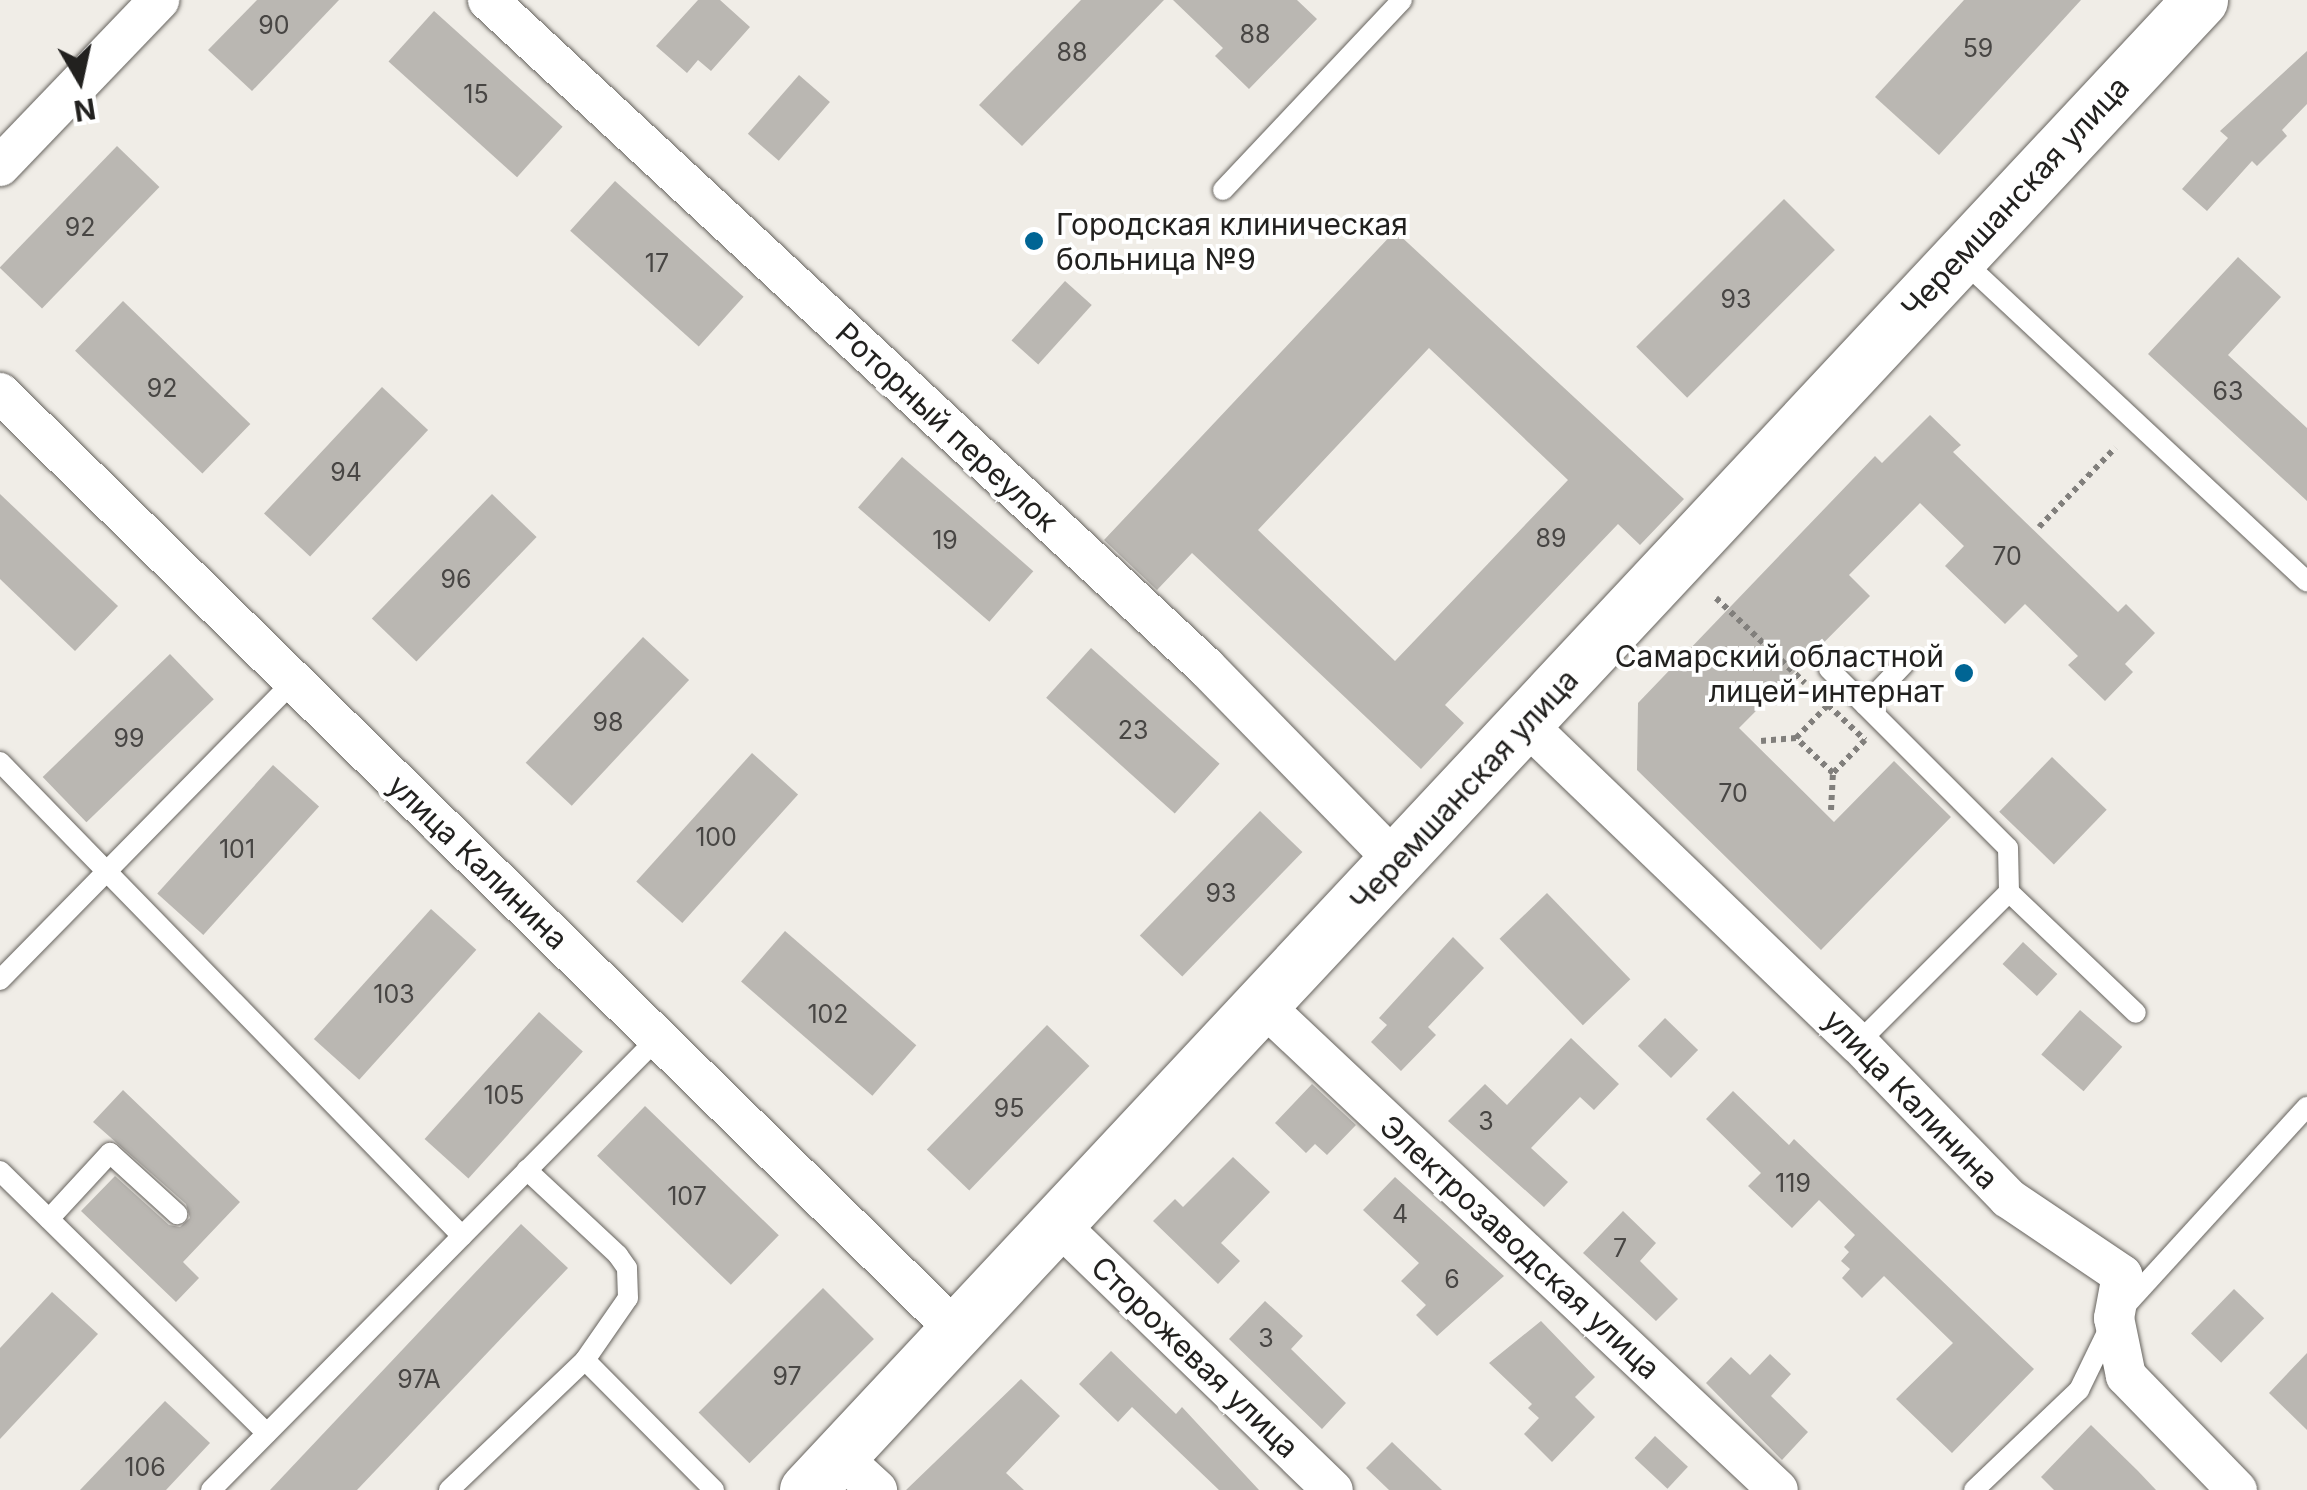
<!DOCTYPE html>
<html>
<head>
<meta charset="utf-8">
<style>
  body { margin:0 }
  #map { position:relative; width:2307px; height:1490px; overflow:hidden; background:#f0ede7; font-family:Inter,sans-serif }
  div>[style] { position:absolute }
  .building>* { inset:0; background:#bab7b2; transform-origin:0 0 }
  .path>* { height:6px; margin-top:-3px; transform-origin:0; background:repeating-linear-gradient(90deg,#817f7c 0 5px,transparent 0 10px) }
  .roads { filter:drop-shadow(0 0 2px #66635e) drop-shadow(0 0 2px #66635e) }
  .lane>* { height:20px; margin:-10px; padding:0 10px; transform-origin:10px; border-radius:10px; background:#fff }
  .street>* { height:40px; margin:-20px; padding:0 20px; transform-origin:20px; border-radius:20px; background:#fff }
  .secondary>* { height:55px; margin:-27.5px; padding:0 27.5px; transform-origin:27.5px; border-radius:27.5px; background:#fff }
  .dots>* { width:28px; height:28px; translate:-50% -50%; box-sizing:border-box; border:5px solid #fff; border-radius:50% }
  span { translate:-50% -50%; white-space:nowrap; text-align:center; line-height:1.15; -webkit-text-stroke:8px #fff; paint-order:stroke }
  .number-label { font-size:25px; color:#484644 }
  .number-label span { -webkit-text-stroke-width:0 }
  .street-label { font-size:30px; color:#22211f }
  .poi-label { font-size:30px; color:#22211f }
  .left { translate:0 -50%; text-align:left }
  .right { translate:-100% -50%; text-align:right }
  .north { position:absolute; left:30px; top:30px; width:100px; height:100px; -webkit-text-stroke:8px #fff; paint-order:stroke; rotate:171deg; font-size:28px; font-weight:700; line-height:40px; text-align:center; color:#22211f }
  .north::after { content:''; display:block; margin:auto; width:35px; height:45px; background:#22211f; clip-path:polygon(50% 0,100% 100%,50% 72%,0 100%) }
</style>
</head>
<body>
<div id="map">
  <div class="building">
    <i style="clip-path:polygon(257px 0,339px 0,252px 91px,208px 50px)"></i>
    <i style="clip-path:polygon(698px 0,720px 0,750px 27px,711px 71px,698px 60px,687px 73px,656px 46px)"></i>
    <i style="clip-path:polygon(1081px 0,1164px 0,1022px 146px,979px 105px)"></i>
    <i style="clip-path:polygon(1173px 0,1297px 0,1317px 19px,1249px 89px,1215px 56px,1223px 48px)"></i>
    <i style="clip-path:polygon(1964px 0,2081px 0,1939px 155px,1875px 97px)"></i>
    <i style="left:434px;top:11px;width:173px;height:68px;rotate:42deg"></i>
    <i style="clip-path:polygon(2307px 51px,2307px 104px,2282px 130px,2287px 136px,2257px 166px,2252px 161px,2207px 211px,2182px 189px,2228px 138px,2220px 131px)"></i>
    <i style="left:799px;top:75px;width:41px;height:78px;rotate:41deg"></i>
    <i style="left:117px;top:146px;width:59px;height:169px;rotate:44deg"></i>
    <i style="left:615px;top:181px;width:173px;height:67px;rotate:42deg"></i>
    <i style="left:1784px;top:199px;width:72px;height:209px;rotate:45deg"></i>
    <i style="clip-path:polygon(evenodd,1395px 231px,1684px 499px,1640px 545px,1618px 524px,1445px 705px,1464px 723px,1421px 769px,1192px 553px,1157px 590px,1104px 540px,1395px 231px,1429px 348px,1568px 480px,1395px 661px,1258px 530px,1429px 348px)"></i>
    <i style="clip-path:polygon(2238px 257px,2281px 297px,2228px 355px,2307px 428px,2307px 501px,2148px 354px)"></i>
    <i style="left:1065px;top:281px;width:36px;height:80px;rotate:42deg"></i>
    <i style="left:123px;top:301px;width:177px;height:69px;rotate:44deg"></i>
    <i style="left:382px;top:387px;width:63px;height:173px;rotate:43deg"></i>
    <i style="clip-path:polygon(1930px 415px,1961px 445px,1953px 452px,2118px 612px,2126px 604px,2155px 633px,2125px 664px,2133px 672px,2105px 701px,2068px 665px,2078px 656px,2025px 604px,2005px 624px,1945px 566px,1964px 546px,1920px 503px,1849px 575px,1870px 596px,1739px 728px,1834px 822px,1894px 761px,1951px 817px,1821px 950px,1637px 770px,1638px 703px,1875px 456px,1882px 463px)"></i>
    <i style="left:902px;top:457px;width:174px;height:67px;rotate:41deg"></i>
    <i style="clip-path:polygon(0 494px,118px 606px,75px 651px,0 579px)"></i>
    <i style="left:492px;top:494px;width:62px;height:173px;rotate:44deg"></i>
    <i style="left:643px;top:637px;width:63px;height:172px;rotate:43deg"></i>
    <i style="left:1091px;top:648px;width:173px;height:67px;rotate:42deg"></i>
    <i style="left:170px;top:654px;width:63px;height:177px;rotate:46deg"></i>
    <i style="left:752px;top:753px;width:62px;height:173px;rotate:42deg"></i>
    <i style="left:2052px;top:757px;width:76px;height:76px;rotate:44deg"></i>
    <i style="left:273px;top:765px;width:62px;height:173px;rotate:42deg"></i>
    <i style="left:1260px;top:811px;width:59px;height:173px;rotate:44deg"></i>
    <i style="left:1547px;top:893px;width:120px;height:66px;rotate:46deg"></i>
    <i style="left:431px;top:909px;width:61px;height:175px;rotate:42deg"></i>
    <i style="left:785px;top:931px;width:174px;height:67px;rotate:41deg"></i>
    <i style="clip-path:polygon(1453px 937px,1484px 968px,1428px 1027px,1436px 1035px,1401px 1071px,1371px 1042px,1387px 1025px,1379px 1018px)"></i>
    <i style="left:2023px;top:942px;width:47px;height:30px;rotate:43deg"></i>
    <i style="left:2080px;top:1010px;width:56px;height:59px;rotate:41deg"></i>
    <i style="left:539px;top:1012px;width:59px;height:171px;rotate:42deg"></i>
    <i style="left:1665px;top:1018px;width:46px;height:39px;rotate:44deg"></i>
    <i style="left:1047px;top:1025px;width:59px;height:173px;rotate:44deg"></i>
    <i style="clip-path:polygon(1571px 1038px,1619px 1084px,1594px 1110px,1580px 1097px,1531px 1148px,1568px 1182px,1544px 1207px,1448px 1121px,1485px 1084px,1507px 1105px)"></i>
    <i style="clip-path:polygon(1312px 1084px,1356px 1125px,1327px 1155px,1315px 1144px,1306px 1153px,1275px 1123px)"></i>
    <i style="clip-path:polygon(123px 1090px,240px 1202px,183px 1262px,199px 1278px,176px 1302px,81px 1211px,115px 1176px,169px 1225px,180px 1227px,190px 1218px,186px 1204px,93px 1122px)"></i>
    <i style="clip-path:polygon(1733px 1091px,1789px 1145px,1794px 1139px,2034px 1369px,1952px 1453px,1896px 1399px,1953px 1343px,1884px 1276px,1862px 1298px,1842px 1278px,1850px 1269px,1841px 1261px,1849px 1252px,1844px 1247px,1855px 1235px,1819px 1200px,1792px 1228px,1748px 1186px,1761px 1173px,1706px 1119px)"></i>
    <i style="left:645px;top:1106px;width:186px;height:69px;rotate:44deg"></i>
    <i style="clip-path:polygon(1233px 1157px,1270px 1192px,1221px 1243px,1240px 1261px,1218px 1284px,1153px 1221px,1175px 1199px,1183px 1207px)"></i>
    <i style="clip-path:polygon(1395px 1177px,1504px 1276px,1437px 1336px,1416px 1315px,1426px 1305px,1401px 1281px,1419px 1263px,1363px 1210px)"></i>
    <i style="clip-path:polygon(1623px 1211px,1656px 1243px,1640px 1261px,1678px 1299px,1656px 1321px,1583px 1253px)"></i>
    <i style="clip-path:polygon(521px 1224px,568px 1268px,357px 1490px,270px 1490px)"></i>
    <i style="left:823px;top:1288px;width:72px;height:176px;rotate:45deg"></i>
    <i style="left:2234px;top:1289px;width:42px;height:62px;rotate:44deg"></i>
    <i style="clip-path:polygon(52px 1292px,98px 1334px,0 1439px,0 1348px)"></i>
    <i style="clip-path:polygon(1265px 1301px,1303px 1336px,1291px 1349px,1346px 1403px,1322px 1429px,1229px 1339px)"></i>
    <i style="clip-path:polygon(1541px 1321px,1595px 1377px,1575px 1397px,1595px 1417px,1552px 1462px,1524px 1434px,1539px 1418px,1528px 1408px,1532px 1404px,1489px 1363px)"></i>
    <i style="clip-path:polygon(1111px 1351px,1176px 1414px,1182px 1407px,1259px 1490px,1219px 1490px,1132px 1407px,1118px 1422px,1079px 1384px)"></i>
    <i style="clip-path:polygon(2307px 1353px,2307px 1430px,2269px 1393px)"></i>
    <i style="clip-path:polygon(1770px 1354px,1791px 1374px,1771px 1396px,1808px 1432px,1782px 1460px,1706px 1383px,1731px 1357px,1750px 1375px)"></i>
    <i style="clip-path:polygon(1021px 1379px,1060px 1416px,1006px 1473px,1024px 1490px,906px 1490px)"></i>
    <i style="clip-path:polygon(165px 1401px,210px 1443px,166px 1490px,80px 1490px)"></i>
    <i style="clip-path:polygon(2091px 1425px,2138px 1471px,2156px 1490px,2054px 1490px,2041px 1477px)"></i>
    <i style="left:1655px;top:1436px;width:45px;height:30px;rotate:43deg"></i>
    <i style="clip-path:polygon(1392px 1442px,1442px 1490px,1389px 1490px,1366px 1468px)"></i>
  </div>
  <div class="path">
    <i style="left:2039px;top:527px;width:110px;rotate:-46.1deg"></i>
    <i style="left:1716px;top:598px;width:123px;rotate:43.7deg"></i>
    <i style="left:1828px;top:705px;width:51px;rotate:43.4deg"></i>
    <i style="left:1865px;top:740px;width:46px;rotate:134.1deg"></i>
    <i style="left:1833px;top:773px;width:51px;rotate:-136.6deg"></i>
    <i style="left:1796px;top:738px;width:46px;rotate:-45.9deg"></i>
    <i style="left:1761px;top:741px;width:35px;rotate:-5deg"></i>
    <i style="left:1831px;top:810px;width:37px;rotate:-87deg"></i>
  </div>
  <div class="roads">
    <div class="lane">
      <i style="left:1223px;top:190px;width:261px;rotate:-46.7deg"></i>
      <i style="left:1961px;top:259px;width:473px;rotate:43deg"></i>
      <i style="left:1829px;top:669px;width:253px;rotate:45deg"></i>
      <i style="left:2008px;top:848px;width:44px;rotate:88.7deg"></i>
      <i style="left:2009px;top:892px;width:175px;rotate:43.6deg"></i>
      <i style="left:1865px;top:705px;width:57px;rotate:-46.4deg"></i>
      <i style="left:0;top:762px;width:662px;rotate:45.73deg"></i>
      <i style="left:0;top:980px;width:419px;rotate:-45.5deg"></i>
      <i style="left:1858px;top:1043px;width:214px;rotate:-45deg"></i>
      <i style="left:0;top:1171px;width:374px;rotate:44.5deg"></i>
      <i style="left:49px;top:1219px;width:90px;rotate:-47.3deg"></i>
      <i style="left:110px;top:1153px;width:91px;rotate:42.3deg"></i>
      <i style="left:585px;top:1360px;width:183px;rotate:45.2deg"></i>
      <i style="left:211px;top:1490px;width:636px;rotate:-45.32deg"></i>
      <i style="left:449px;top:1490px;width:188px;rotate:-43.7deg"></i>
      <i style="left:585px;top:1360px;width:75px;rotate:-55.3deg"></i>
      <i style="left:628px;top:1298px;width:30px;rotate:-92deg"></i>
      <i style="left:627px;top:1268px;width:16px;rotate:-125deg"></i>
      <i style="left:618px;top:1255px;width:125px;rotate:-137deg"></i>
      <i style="left:1974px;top:1490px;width:145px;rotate:-43.6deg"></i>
      <i style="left:2079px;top:1390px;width:80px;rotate:-64.1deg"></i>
      <i style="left:2114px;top:1318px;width:286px;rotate:-47.6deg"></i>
    </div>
    <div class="street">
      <i style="left:488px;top:0;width:981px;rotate:42.89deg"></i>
      <i style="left:1207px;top:668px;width:272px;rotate:45.7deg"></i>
      <i style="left:0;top:166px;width:230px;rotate:-46.2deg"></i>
      <i style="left:0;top:393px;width:1340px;rotate:44.43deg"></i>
      <i style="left:1526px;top:724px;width:460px;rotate:43.9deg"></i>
      <i style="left:1858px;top:1043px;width:216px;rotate:45.9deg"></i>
      <i style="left:2008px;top:1198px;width:138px;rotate:34deg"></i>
      <i style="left:2122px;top:1275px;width:44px;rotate:100.5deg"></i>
      <i style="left:2114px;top:1318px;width:59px;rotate:78.3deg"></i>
      <i style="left:2126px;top:1376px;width:159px;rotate:45.8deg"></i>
      <i style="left:1263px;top:1005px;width:707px;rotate:43.28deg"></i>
      <i style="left:1057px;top:1223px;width:384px;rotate:44.1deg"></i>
      <i style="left:841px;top:1457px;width:49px;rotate:42.5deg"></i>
    </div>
    <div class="secondary">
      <i style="left:807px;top:1490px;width:2040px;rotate:-46.93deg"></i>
    </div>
  </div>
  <div class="dots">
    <i style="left:1034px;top:241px;background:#006594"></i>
    <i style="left:1964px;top:673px;background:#006594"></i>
  </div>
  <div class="number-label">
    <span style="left:274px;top:25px">90</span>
    <span style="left:1255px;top:34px">88</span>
    <span style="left:1978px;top:48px">59</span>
    <span style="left:1072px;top:52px">88</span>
    <span style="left:476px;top:94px">15</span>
    <span style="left:80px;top:227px">92</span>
    <span style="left:657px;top:263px">17</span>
    <span style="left:1736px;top:299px">93</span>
    <span style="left:162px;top:388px">92</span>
    <span style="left:2228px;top:391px">63</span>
    <span style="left:346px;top:472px">94</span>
    <span style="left:1551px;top:538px">89</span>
    <span style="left:945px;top:540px">19</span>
    <span style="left:2007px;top:556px">70</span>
    <span style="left:456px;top:579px">96</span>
    <span style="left:608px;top:722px">98</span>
    <span style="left:1133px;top:730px">23</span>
    <span style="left:129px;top:738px">99</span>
    <span style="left:1733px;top:793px">70</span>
    <span style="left:716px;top:837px">100</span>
    <span style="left:237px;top:849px">101</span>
    <span style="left:1221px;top:893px">93</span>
    <span style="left:394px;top:994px">103</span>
    <span style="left:828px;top:1014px">102</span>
    <span style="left:504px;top:1095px">105</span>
    <span style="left:1009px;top:1108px">95</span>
    <span style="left:1486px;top:1121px">3</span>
    <span style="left:1793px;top:1183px">119</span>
    <span style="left:687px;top:1196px">107</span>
    <span style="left:1400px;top:1214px">4</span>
    <span style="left:1620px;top:1248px">7</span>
    <span style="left:1452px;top:1279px">6</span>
    <span style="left:1266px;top:1338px">3</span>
    <span style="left:787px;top:1376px">97</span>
    <span style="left:419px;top:1379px">97А</span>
    <span style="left:145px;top:1467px">106</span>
  </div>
  <div class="street-label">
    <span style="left:2015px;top:197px;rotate:-47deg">Черемшанская улица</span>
    <span style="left:947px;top:427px;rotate:43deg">Роторный переулок</span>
    <span style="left:1464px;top:790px;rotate:-47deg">Черемшанская улица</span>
    <span style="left:478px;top:862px;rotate:44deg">улица Калинина</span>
    <span style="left:1911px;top:1099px;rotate:46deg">улица Калинина</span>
    <span style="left:1520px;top:1247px;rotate:43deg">Электрозаводская улица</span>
    <span style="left:1195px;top:1357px;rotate:44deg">Сторожевая улица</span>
  </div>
  <div class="poi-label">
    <span class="left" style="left:1056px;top:241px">Городская клиническая<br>больница №9</span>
    <span class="right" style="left:1944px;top:673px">Самарский областной<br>лицей-интернат</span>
  </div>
  <div class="north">N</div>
</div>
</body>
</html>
